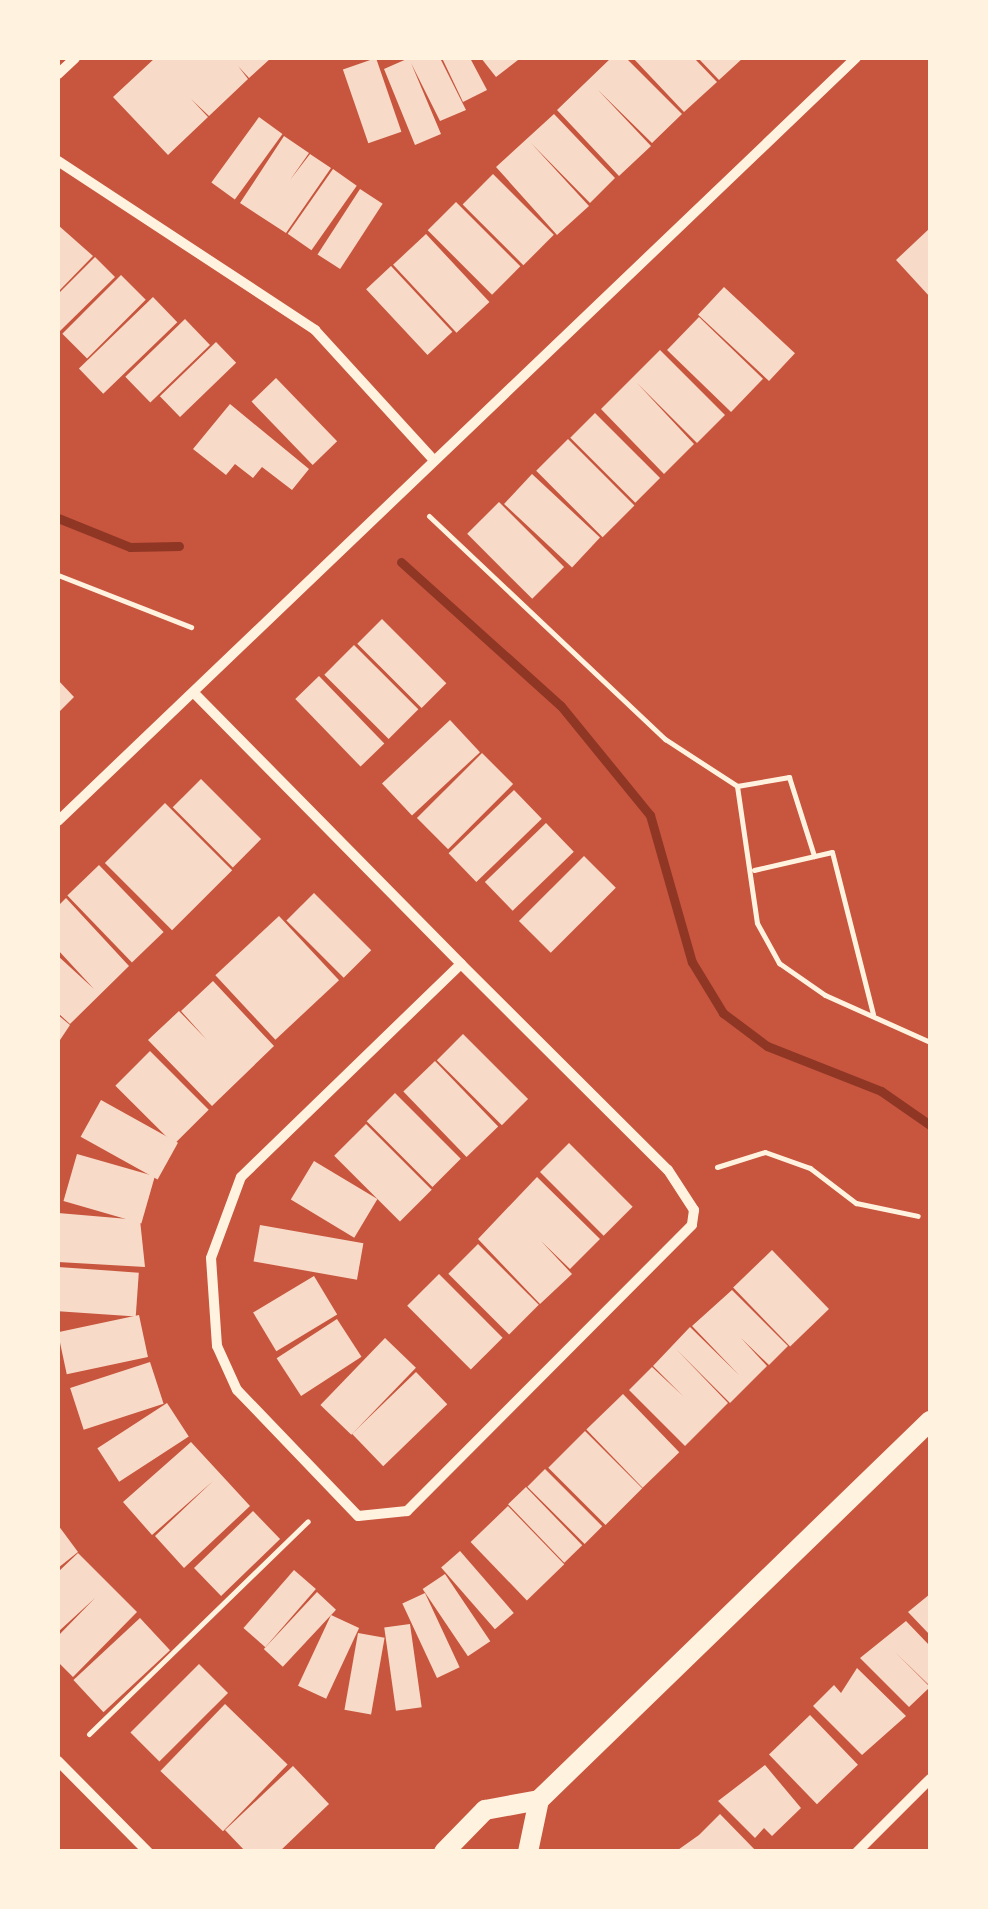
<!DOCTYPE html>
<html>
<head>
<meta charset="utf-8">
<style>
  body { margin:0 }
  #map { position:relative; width:988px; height:1909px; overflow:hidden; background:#c8553d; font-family:Ubuntu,sans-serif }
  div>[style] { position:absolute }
  .stream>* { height:9px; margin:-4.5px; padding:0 4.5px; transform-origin:4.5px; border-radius:4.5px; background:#8f3625 }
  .building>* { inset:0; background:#f7dbc8; transform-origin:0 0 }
  .path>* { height:5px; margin:-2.5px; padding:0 2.5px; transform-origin:2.5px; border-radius:2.5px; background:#fff3e0 }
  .minor>* { height:10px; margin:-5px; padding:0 5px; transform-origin:5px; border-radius:5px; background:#fff3e0 }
  .secondary>* { height:20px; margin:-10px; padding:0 10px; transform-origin:10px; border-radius:10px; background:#fff3e0 }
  span { translate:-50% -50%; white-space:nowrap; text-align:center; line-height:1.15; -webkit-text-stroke:8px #fff3e0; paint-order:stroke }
  .frame { position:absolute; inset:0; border:60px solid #fff3e0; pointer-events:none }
</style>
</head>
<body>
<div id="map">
  <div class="stream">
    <i style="left:58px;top:518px;width:78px;rotate:21.9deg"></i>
    <i style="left:130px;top:547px;width:49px;rotate:-1.2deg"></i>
    <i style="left:401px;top:562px;width:215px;rotate:42deg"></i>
    <i style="left:561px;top:706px;width:141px;rotate:50.8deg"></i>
    <i style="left:650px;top:815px;width:153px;rotate:74.1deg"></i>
    <i style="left:692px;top:962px;width:60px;rotate:58.7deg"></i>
    <i style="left:723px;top:1013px;width:55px;rotate:36.9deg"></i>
    <i style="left:767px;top:1046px;width:123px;rotate:21.5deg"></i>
    <i style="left:881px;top:1091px;width:60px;rotate:34.8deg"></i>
  </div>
  <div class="building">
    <i style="clip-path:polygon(155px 58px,271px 58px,249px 78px,238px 66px,248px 79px,209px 116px,191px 99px,208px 117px,168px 155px,113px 97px)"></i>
    <i style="left:376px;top:58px;width:78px;height:35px;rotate:71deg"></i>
    <i style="clip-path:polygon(409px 58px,440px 58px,466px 110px,440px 121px,411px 63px,441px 134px,415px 145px,384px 69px)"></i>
    <i style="clip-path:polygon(442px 58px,470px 58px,487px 90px,463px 102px)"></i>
    <i style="clip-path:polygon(481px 58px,516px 58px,518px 60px,496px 77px)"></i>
    <i style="clip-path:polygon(611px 58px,626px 58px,682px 114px,652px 143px,598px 90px,651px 146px,619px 176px,557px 110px)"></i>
    <i style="clip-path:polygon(633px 58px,694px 58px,717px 82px,684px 112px)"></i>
    <i style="clip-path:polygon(698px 58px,743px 58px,719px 80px)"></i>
    <i style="clip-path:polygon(554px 114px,615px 178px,590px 203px,531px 143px,589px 206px,557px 235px,496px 167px)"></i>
    <i style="left:259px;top:117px;width:29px;height:81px;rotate:36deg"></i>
    <i style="clip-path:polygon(284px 136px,309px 153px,290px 180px,310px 154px,331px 168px,286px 233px,240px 203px)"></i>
    <i style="left:333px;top:169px;width:29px;height:79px;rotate:35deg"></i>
    <i style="left:493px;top:174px;width:86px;height:43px;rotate:45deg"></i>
    <i style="left:360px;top:189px;width:27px;height:78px;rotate:33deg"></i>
    <i style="left:456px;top:202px;width:91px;height:40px;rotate:45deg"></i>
    <i style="clip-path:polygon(58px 225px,93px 256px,58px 292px)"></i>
    <i style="clip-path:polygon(930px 228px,930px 297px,896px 260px)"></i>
    <i style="left:426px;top:234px;width:93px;height:45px;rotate:47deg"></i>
    <i style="clip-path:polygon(95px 257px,115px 277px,60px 331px,58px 294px)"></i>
    <i style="left:391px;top:266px;width:90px;height:34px;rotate:47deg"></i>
    <i style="left:121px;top:275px;width:35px;height:83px;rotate:45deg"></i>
    <i style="left:724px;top:287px;width:97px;height:38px;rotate:43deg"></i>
    <i style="left:153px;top:297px;width:35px;height:103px;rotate:46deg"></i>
    <i style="left:699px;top:317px;width:89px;height:46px;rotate:44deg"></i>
    <i style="left:185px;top:319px;width:36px;height:83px;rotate:46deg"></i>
    <i style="left:216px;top:342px;width:29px;height:78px;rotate:46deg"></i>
    <i style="clip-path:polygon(660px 350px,725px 415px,697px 443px,637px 383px,694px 444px,664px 474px,601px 409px)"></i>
    <i style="left:276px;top:378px;width:88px;height:34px;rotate:46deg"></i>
    <i style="clip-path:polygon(230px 404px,309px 469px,292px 490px,262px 467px,253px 478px,235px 464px,226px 475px,193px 449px)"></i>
    <i style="left:595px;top:413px;width:92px;height:35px;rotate:45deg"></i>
    <i style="left:568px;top:439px;width:94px;height:45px;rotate:45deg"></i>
    <i style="left:532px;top:474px;width:93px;height:41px;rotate:43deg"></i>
    <i style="left:499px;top:502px;width:92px;height:45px;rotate:45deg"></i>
    <i style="left:382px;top:619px;width:91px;height:35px;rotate:45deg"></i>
    <i style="left:354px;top:645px;width:91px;height:42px;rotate:45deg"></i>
    <i style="left:319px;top:676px;width:94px;height:33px;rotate:46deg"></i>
    <i style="clip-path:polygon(58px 680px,74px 697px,58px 713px)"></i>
    <i style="left:450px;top:720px;width:44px;height:93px;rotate:47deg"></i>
    <i style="left:482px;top:753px;width:44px;height:92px;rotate:45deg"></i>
    <i style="left:201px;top:779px;width:85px;height:40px;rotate:45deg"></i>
    <i style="left:514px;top:790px;width:40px;height:91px;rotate:46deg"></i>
    <i style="left:165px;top:803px;width:95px;height:85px;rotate:45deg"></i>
    <i style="left:546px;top:823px;width:40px;height:85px;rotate:46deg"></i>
    <i style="left:584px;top:856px;width:45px;height:92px;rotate:45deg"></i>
    <i style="left:99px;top:865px;width:93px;height:44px;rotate:46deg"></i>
    <i style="left:314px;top:893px;width:81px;height:39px;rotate:45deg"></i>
    <i style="clip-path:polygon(66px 898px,129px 966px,70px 1024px,58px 1013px,58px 956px,94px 989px,58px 950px,58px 906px)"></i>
    <i style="left:279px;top:916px;width:88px;height:87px;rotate:47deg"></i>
    <i style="clip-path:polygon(213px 981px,274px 1046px,212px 1106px,148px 1040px,179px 1011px,207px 1040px,181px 1011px)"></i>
    <i style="clip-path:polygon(58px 1015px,70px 1025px,58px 1043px)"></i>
    <i style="left:463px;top:1034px;width:92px;height:37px;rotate:45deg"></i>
    <i style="left:150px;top:1051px;width:83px;height:49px;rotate:45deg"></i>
    <i style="left:435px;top:1061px;width:91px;height:44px;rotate:46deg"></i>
    <i style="left:395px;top:1093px;width:93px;height:40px;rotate:45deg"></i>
    <i style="left:101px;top:1100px;width:88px;height:42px;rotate:29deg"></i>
    <i style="left:366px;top:1124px;width:93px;height:45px;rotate:45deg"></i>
    <i style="left:569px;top:1143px;width:90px;height:41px;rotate:45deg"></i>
    <i style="left:77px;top:1154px;width:81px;height:49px;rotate:16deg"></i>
    <i style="left:314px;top:1161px;width:74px;height:45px;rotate:31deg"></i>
    <i style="clip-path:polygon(537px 1177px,600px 1239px,570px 1269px,541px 1241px,572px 1274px,540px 1304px,478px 1239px)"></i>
    <i style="clip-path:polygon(58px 1213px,140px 1220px,145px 1267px,58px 1262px)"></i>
    <i style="left:260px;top:1225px;width:105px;height:37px;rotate:10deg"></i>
    <i style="left:478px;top:1244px;width:86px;height:42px;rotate:45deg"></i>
    <i style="left:772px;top:1250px;width:82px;height:54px;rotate:46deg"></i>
    <i style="left:58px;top:1267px;width:81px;height:44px;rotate:4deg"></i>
    <i style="left:439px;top:1274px;width:90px;height:45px;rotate:45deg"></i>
    <i style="left:314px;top:1276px;width:45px;height:71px;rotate:59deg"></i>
    <i style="clip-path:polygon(732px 1290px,788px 1346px,769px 1365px,741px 1338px,767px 1366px,730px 1403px,676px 1349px,728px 1403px,685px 1446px,629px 1390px,652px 1367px,683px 1396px,653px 1366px,690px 1327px,739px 1375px,692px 1326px)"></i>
    <i style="left:139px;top:1315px;width:43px;height:83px;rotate:78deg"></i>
    <i style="left:337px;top:1319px;width:45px;height:72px;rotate:57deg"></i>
    <i style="left:385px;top:1338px;width:43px;height:93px;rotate:44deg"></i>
    <i style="left:150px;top:1362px;width:44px;height:84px;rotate:72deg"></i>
    <i style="left:416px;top:1372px;width:45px;height:89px;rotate:46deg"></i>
    <i style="left:623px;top:1394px;width:81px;height:51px;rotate:46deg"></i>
    <i style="left:167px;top:1403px;width:40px;height:83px;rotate:57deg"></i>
    <i style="left:585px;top:1431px;width:81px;height:52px;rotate:45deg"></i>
    <i style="clip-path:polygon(191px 1442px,250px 1506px,184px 1568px,155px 1536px,213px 1481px,152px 1535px,123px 1502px)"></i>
    <i style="left:545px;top:1469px;width:81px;height:25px;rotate:45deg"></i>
    <i style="left:526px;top:1487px;width:81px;height:25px;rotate:46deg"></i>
    <i style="left:508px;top:1506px;width:81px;height:52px;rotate:46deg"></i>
    <i style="left:253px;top:1511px;width:39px;height:82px;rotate:46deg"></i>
    <i style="clip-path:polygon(58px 1525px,78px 1552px,58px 1568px)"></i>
    <i style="left:460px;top:1551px;width:82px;height:25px;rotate:49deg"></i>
    <i style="clip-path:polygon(78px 1553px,137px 1612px,73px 1677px,58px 1662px,58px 1636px,95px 1598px,58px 1632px,58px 1572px)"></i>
    <i style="left:294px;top:1570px;width:29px;height:77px;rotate:41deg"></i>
    <i style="left:445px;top:1574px;width:81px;height:27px;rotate:56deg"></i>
    <i style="left:317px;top:1592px;width:26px;height:78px;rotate:43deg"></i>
    <i style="left:425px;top:1593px;width:82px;height:25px;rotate:65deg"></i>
    <i style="clip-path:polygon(930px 1594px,930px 1635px,908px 1612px)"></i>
    <i style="left:331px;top:1615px;width:31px;height:78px;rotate:25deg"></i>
    <i style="left:140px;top:1618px;width:44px;height:91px;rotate:47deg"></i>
    <i style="clip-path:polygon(906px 1621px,930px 1646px,930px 1686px,895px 1652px,930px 1687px,909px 1707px,860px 1658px)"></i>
    <i style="left:410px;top:1624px;width:84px;height:26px;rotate:82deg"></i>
    <i style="left:358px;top:1633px;width:27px;height:78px;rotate:10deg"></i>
    <i style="left:199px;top:1664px;width:41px;height:97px;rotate:45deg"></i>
    <i style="clip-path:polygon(857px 1668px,906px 1716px,862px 1755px,813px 1706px,834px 1685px,841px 1693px)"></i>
    <i style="left:225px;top:1704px;width:87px;height:93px;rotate:44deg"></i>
    <i style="left:810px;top:1715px;width:69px;height:57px;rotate:46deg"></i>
    <i style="clip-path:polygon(765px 1765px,801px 1808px,772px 1836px,764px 1828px,755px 1838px,718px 1801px)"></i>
    <i style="clip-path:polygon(293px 1766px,329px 1804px,279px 1852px,246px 1852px,225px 1830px)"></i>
    <i style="clip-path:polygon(720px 1814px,757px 1852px,675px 1852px,699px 1835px)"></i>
  </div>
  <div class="path">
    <i style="left:429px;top:516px;width:325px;rotate:43.4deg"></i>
    <i style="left:665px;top:739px;width:86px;rotate:33.1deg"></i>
    <i style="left:737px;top:786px;width:138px;rotate:81.7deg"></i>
    <i style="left:757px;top:923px;width:46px;rotate:61.2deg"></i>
    <i style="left:779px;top:963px;width:56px;rotate:34.8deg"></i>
    <i style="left:825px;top:995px;width:115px;rotate:24.1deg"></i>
    <i style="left:58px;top:575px;width:143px;rotate:21.4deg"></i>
    <i style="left:737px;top:786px;width:53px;rotate:-9.8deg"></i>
    <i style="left:789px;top:777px;width:83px;rotate:72.4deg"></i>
    <i style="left:754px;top:870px;width:80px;rotate:-13deg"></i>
    <i style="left:832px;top:852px;width:167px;rotate:75.8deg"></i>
    <i style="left:717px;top:1167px;width:50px;rotate:-17.4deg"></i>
    <i style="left:765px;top:1152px;width:48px;rotate:19.6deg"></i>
    <i style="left:810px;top:1168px;width:58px;rotate:37.3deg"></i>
    <i style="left:856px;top:1203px;width:63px;rotate:11.8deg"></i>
    <i style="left:89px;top:1734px;width:305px;rotate:-44.2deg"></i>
  </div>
  <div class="minor">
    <i style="left:58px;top:74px;width:23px;rotate:-43deg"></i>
    <i style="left:58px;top:161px;width:308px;rotate:33.3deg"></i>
    <i style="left:315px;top:330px;width:173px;rotate:47.6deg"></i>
    <i style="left:196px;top:695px;width:378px;rotate:45.4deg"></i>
    <i style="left:58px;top:821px;width:1104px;rotate:-43.72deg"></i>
    <i style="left:461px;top:964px;width:292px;rotate:44.9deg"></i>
    <i style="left:668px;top:1170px;width:48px;rotate:57deg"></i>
    <i style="left:694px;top:1210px;width:15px;rotate:98deg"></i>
    <i style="left:692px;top:1225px;width:404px;rotate:134.9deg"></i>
    <i style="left:407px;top:1511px;width:49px;rotate:174.2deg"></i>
    <i style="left:358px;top:1516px;width:175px;rotate:-133.8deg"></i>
    <i style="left:237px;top:1390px;width:48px;rotate:-114.4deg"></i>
    <i style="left:217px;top:1346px;width:88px;rotate:-93.9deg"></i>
    <i style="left:211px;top:1258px;width:86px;rotate:-69.7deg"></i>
    <i style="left:241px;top:1177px;width:306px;rotate:-44.1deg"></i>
    <i style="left:58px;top:1761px;width:128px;rotate:45.3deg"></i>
    <i style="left:857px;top:1852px;width:103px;rotate:-45deg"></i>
  </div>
  <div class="secondary">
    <i style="left:444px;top:1852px;width:59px;rotate:-45.7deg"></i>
    <i style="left:485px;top:1810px;width:55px;rotate:-10.5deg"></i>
    <i style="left:539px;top:1800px;width:545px;rotate:-44.11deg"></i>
    <i style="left:528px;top:1852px;width:53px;rotate:-78.1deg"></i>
  </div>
  <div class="frame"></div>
</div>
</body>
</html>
